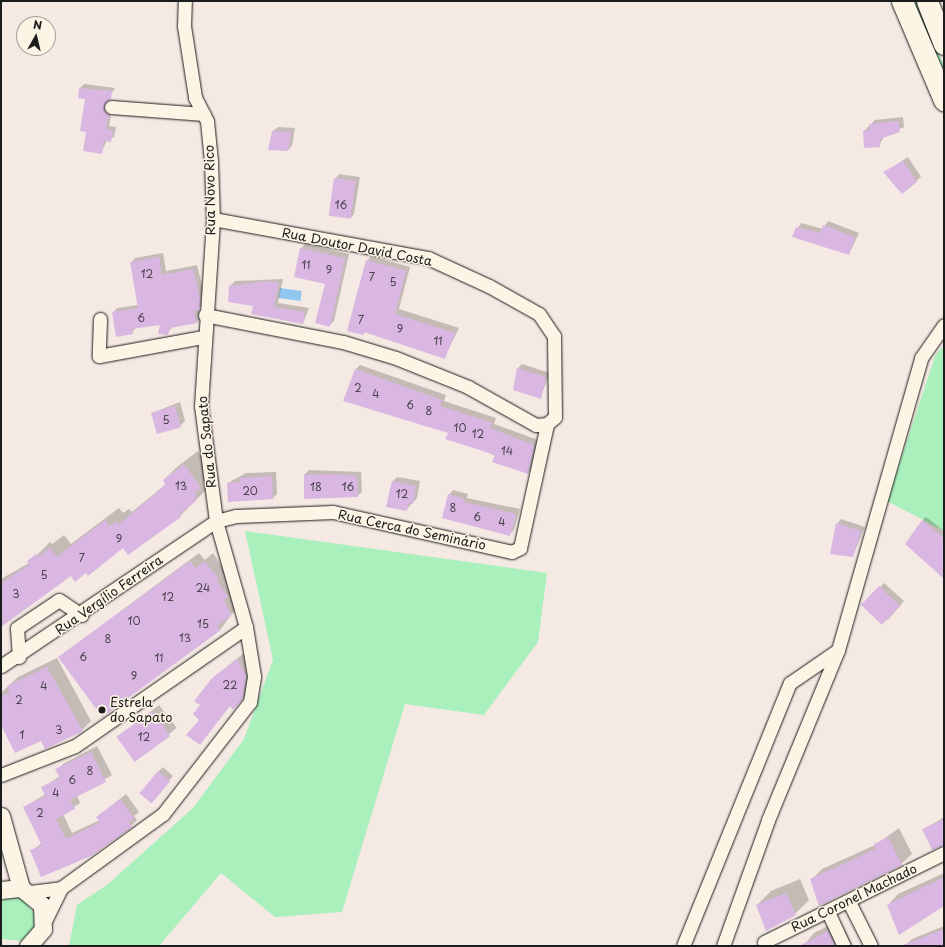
<!DOCTYPE html>
<html>
<head>
<meta charset="utf-8">
<style>
  body { margin:0 }
  #map { position:relative; width:945px; height:947px; overflow:hidden; background:#f5e9e4; font-family:"Playpen Sans",sans-serif }
  div>[style] { position:absolute }
  .green>* { inset:0; background:#a9f0bd }
  .water>* { inset:0; background:#91c7ef; transform-origin:0 0 }
  .shadow>* { inset:0; background:#0003; transform-origin:0 0 }
  .building>* { inset:0; background:#d9b7e2; transform-origin:0 0 }
  .roads { filter:drop-shadow(0 0 1px #1c1c1c) drop-shadow(0 0 1px #1c1c1c) }
  .minor>* { height:13px; margin:-6.5px; padding:0 6.5px; transform-origin:6.5px; border-radius:6.5px; background:#fcf5e5 }
  .tertiary>* { height:17px; margin:-8.5px; padding:0 8.5px; transform-origin:8.5px; border-radius:8.5px; background:#fcf5e5 }
  .primary>* { height:21px; margin:-10.5px; padding:0 10.5px; transform-origin:10.5px; border-radius:10.5px; background:#fcf5e5 }
  .dots>* { width:11px; height:11px; translate:-50% -50%; box-sizing:border-box; border:2px solid #fcf5e5; border-radius:50% }
  span { translate:-50% -50%; white-space:nowrap; text-align:center; line-height:1.15; -webkit-text-stroke:3px #fcf5e5; paint-order:stroke }
  .number-label { font-size:11px; color:#4b434e }
  .number-label span { -webkit-text-stroke-width:0 }
  .street-label { font-size:13px; color:#1c1c1c }
  .poi-label { font-size:13px; color:#1c1c1c }
  .left { translate:0 -50%; text-align:left }
  .frame { position:absolute; inset:0; border:2px solid #1c1c1c; pointer-events:none }
  .north { position:absolute; left:16px; top:16px; width:40px; height:40px; box-sizing:border-box; background:#fcf5e5; border:1px solid #a29e95; border-radius:50%; rotate:8deg; font-size:11px; font-weight:700; line-height:16px; text-align:center; color:#1c1c1c }
  .north::after { content:''; display:block; margin:auto; width:14px; height:18px; background:#1c1c1c; clip-path:polygon(50% 0,100% 100%,50% 72%,0 100%) }
</style>
</head>
<body>
<div id="map">
  <div class="green">
    <i style="clip-path:polygon(912px 1px,918px 1px,944px 66px,944px 81px)"></i>
    <i style="clip-path:polygon(944px 345px,944px 531px,887px 501px,935px 356px)"></i>
    <i style="clip-path:polygon(245px 531px,547px 573px,538px 642px,484px 715px,405px 704px,342px 912px,275px 917px,221px 873px,159px 946px,69px 946px,77px 905px,108px 884px,193px 808px,244px 739px,273px 660px)"></i>
    <i style="clip-path:polygon(12px 897px,22px 898px,36px 915px,34px 932px,22px 941px,1px 939px,1px 901px)"></i>
  </div>
  <div class="water">
    <i style="left:280px;top:288px;width:22px;height:10px;rotate:8deg"></i>
  </div>
  <div class="shadow">
    <i style="clip-path:polygon(84px 84px,115px 88px,106px 102px,112px 110px,109px 126px,116px 127px,114px 137px,107px 140px,101px 153px,87px 131px,86px 98px,80px 88px)"></i>
    <i style="clip-path:polygon(903px 117px,904px 127px,884px 136px,879px 146px,864px 131px,875px 120px)"></i>
    <i style="clip-path:polygon(278px 127px,295px 128px,292px 146px,288px 150px,273px 131px)"></i>
    <i style="clip-path:polygon(908px 157px,921px 177px,902px 193px,885px 172px)"></i>
    <i style="clip-path:polygon(339px 174px,360px 177px,354px 214px,350px 219px,335px 179px)"></i>
    <i style="clip-path:polygon(828px 221px,859px 233px,849px 254px,793px 236px,801px 223px,823px 229px)"></i>
    <i style="clip-path:polygon(305px 244px,349px 254px,334px 321px,329px 326px,326px 283px,301px 249px)"></i>
    <i style="clip-path:polygon(163px 253px,166px 271px,197px 265px,204px 293px,203px 304px,199px 308px,201px 318px,196px 323px,173px 326px,167px 334px,161px 324px,136px 327px,132px 333px,113px 313px,117px 308px,138px 305px,131px 263px,135px 258px)"></i>
    <i style="clip-path:polygon(371px 256px,410px 267px,399px 309px,459px 328px,444px 358px,366px 331px,363px 334px,367px 261px)"></i>
    <i style="clip-path:polygon(283px 279px,278px 303px,309px 308px,303px 323px,254px 305px,230px 286px,235px 281px)"></i>
    <i style="clip-path:polygon(522px 364px,550px 373px,540px 398px,518px 368px)"></i>
    <i style="clip-path:polygon(360px 365px,446px 395px,444px 401px,496px 418px,494px 424px,538px 440px,532px 469px,528px 473px,449px 432px,356px 369px)"></i>
    <i style="clip-path:polygon(180px 402px,185px 421px,180px 426px,152px 413px)"></i>
    <i style="clip-path:polygon(198px 451px,214px 474px,209px 487px,180px 516px,71px 575px,1px 626px,1px 579px,29px 563px,50px 542px,52px 544px,64px 535px,71px 544px,119px 508px,123px 513px,129px 509px,132px 512px,166px 484px,164px 480px,177px 467px)"></i>
    <i style="clip-path:polygon(309px 470px,361px 472px,362px 492px,357px 496px,304px 475px)"></i>
    <i style="clip-path:polygon(276px 472px,277px 494px,273px 498px,228px 483px,246px 473px)"></i>
    <i style="clip-path:polygon(397px 477px,420px 481px,417px 498px,406px 510px,393px 481px)"></i>
    <i style="clip-path:polygon(453px 490px,468px 494px,467px 498px,520px 509px,514px 530px,510px 534px,449px 495px)"></i>
    <i style="clip-path:polygon(926px 517px,944px 531px,944px 573px,922px 521px)"></i>
    <i style="clip-path:polygon(841px 519px,865px 527px,853px 556px,837px 524px)"></i>
    <i style="clip-path:polygon(199px 553px,205px 560px,213px 553px,236px 588px,238px 606px,220px 630px,59px 657px)"></i>
    <i style="clip-path:polygon(884px 583px,904px 601px,888px 620px,863px 605px)"></i>
    <i style="clip-path:polygon(244px 653px,251px 662px,248px 692px,240px 702px,233px 709px,231px 705px,201px 705px,213px 678px)"></i>
    <i style="clip-path:polygon(57px 658px,91px 721px,82px 730px,41px 739px,1px 723px,1px 693px,18px 677px)"></i>
    <i style="left:159px;top:705px;width:29px;height:51px;rotate:52deg"></i>
    <i style="clip-path:polygon(97px 746px,112px 775px,77px 795px,80px 803px,63px 814px,72px 833px,100px 820px,98px 817px,126px 794px,139px 812px,134px 816px,137px 820px,131px 826px,31px 851px,42px 843px,24px 807px,46px 794px,42px 788px,60px 776px,57px 770px,63px 764px)"></i>
    <i style="clip-path:polygon(163px 767px,173px 776px,155px 797px,158px 772px)"></i>
    <i style="clip-path:polygon(944px 817px,944px 843px,923px 830px)"></i>
    <i style="clip-path:polygon(899px 828px,912px 854px,901px 864px,811px 880px,822px 869px,875px 845px)"></i>
    <i style="clip-path:polygon(944px 873px,944px 905px,888px 905px,898px 894px)"></i>
    <i style="clip-path:polygon(800px 879px,809px 900px,795px 914px,757px 905px,771px 891px)"></i>
    <i style="clip-path:polygon(840px 920px,852px 946px,803px 946px,814px 933px)"></i>
    <i style="clip-path:polygon(944px 926px,944px 946px,905px 946px,912px 939px)"></i>
  </div>
  <div class="building">
    <i style="clip-path:polygon(79px 88px,112px 91px,111px 99px,103px 107px,109px 114px,106px 129px,113px 130px,111px 142px,104px 141px,102px 154px,83px 151px,86px 132px,80px 131px,85px 99px,78px 98px)"></i>
    <i style="clip-path:polygon(898px 121px,900px 132px,880px 139px,880px 147px,864px 148px,863px 131px,870px 130px,869px 124px)"></i>
    <i style="clip-path:polygon(272px 131px,291px 132px,288px 151px,268px 150px)"></i>
    <i style="clip-path:polygon(903px 161px,917px 182px,902px 194px,883px 172px)"></i>
    <i style="left:334px;top:178px;width:22px;height:38px;rotate:8deg"></i>
    <i style="clip-path:polygon(823px 225px,855px 237px,849px 255px,792px 237px,796px 227px,821px 233px)"></i>
    <i style="clip-path:polygon(300px 248px,345px 258px,330px 327px,315px 323px,325px 284px,294px 277px)"></i>
    <i style="clip-path:polygon(159px 257px,162px 275px,193px 269px,200px 298px,199px 310px,194px 311px,197px 323px,170px 328px,168px 335px,158px 334px,160px 325px,132px 329px,133px 334px,116px 337px,112px 312px,138px 308px,130px 262px)"></i>
    <i style="clip-path:polygon(366px 260px,406px 271px,395px 314px,455px 333px,445px 359px,364px 332px,363px 335px,347px 331px)"></i>
    <i style="clip-path:polygon(268px 281px,279px 283px,274px 307px,305px 312px,303px 324px,251px 314px,253px 306px,228px 302px,229px 286px)"></i>
    <i style="clip-path:polygon(517px 368px,546px 377px,541px 399px,513px 390px)"></i>
    <i style="clip-path:polygon(355px 369px,442px 400px,440px 406px,493px 423px,490px 428px,534px 445px,528px 474px,492px 462px,495px 455px,445px 439px,448px 433px,343px 401px)"></i>
    <i style="left:175px;top:406px;width:22px;height:25px;rotate:74deg"></i>
    <i style="clip-path:polygon(184px 464px,201px 488px,195px 492px,196px 501px,179px 514px,181px 517px,128px 555px,123px 548px,88px 576px,86px 573px,75px 582px,71px 576px,1px 627px,1px 583px,29px 565px,27px 561px,36px 554px,38px 557px,50px 548px,57px 557px,105px 520px,109px 526px,116px 521px,118px 525px,161px 489px,165px 484px,163px 480px)"></i>
    <i style="clip-path:polygon(328px 474px,357px 476px,358px 497px,304px 499px,304px 475px)"></i>
    <i style="clip-path:polygon(272px 476px,273px 499px,228px 502px,227px 483px,240px 482px,240px 478px)"></i>
    <i style="clip-path:polygon(392px 481px,416px 486px,413px 504px,408px 503px,407px 511px,386px 507px)"></i>
    <i style="clip-path:polygon(448px 494px,464px 499px,464px 502px,516px 514px,510px 536px,442px 518px)"></i>
    <i style="clip-path:polygon(922px 520px,944px 538px,944px 579px,905px 544px)"></i>
    <i style="clip-path:polygon(836px 523px,861px 531px,853px 557px,830px 554px)"></i>
    <i style="clip-path:polygon(190px 561px,196px 568px,205px 561px,219px 580px,217px 581px,228px 597px,224px 600px,231px 615px,217px 626px,221px 630px,102px 717px,58px 657px)"></i>
    <i style="left:879px;top:586px;width:29px;height:26px;rotate:44deg"></i>
    <i style="clip-path:polygon(237px 659px,246px 676px,242px 700px,233px 710px,230px 706px,200px 745px,186px 735px,199px 720px,193px 714px,200px 705px,194px 701px,212px 678px)"></i>
    <i style="clip-path:polygon(47px 667px,83px 731px,45px 749px,41px 741px,15px 753px,1px 725px,1px 697px,10px 692px,7px 686px)"></i>
    <i style="left:152px;top:711px;width:31px;height:44px;rotate:54deg"></i>
    <i style="clip-path:polygon(91px 752px,106px 782px,70px 800px,75px 809px,56px 819px,66px 839px,100px 822px,96px 817px,120px 799px,134px 819px,128px 822px,132px 827px,91px 856px,41px 877px,30px 850px,42px 846px,23px 807px,45px 796px,41px 787px,60px 778px,55px 769px)"></i>
    <i style="left:158px;top:771px;width:16px;height:29px;rotate:40deg"></i>
    <i style="clip-path:polygon(944px 819px,944px 845px,932px 850px,922px 829px)"></i>
    <i style="clip-path:polygon(888px 837px,902px 865px,819px 906px,810px 879px,876px 849px,874px 844px)"></i>
    <i style="clip-path:polygon(944px 877px,944px 906px,899px 935px,887px 905px)"></i>
    <i style="clip-path:polygon(786px 893px,796px 915px,766px 931px,756px 905px)"></i>
    <i style="clip-path:polygon(944px 929px,944px 946px,903px 946px,903px 945px)"></i>
    <i style="clip-path:polygon(828px 931px,835px 946px,799px 946px)"></i>
  </div>
  <div class="roads">
    <div class="minor">
      <i style="left:111px;top:107px;width:93px;rotate:4.3deg"></i>
      <i style="left:213px;top:219px;width:219px;rotate:10.3deg"></i>
      <i style="left:428px;top:258px;width:67px;rotate:24.7deg"></i>
      <i style="left:489px;top:286px;width:57px;rotate:29.2deg"></i>
      <i style="left:539px;top:314px;width:27px;rotate:56deg"></i>
      <i style="left:554px;top:336px;width:81px;rotate:89.3deg"></i>
      <i style="left:555px;top:417px;width:11px;rotate:139deg"></i>
      <i style="left:205px;top:315px;width:141px;rotate:11.1deg"></i>
      <i style="left:343px;top:342px;width:55px;rotate:16.8deg"></i>
      <i style="left:396px;top:358px;width:78px;rotate:21.9deg"></i>
      <i style="left:468px;top:387px;width:78px;rotate:29.2deg"></i>
      <i style="left:536px;top:425px;width:11px;rotate:-5deg"></i>
      <i style="left:100px;top:319px;width:37px;rotate:92deg"></i>
      <i style="left:99px;top:356px;width:106px;rotate:-10.4deg"></i>
      <i style="left:19px;top:657px;width:29px;rotate:-94deg"></i>
      <i style="left:17px;top:628px;width:50px;rotate:-33.7deg"></i>
      <i style="left:59px;top:600px;width:27px;rotate:34deg"></i>
      <i style="left:1px;top:666px;width:259px;rotate:-34deg"></i>
      <i style="left:216px;top:521px;width:21px;rotate:-14deg"></i>
      <i style="left:236px;top:516px;width:97px;rotate:-2.4deg"></i>
      <i style="left:333px;top:512px;width:183px;rotate:12.6deg"></i>
      <i style="left:512px;top:552px;width:9px;rotate:-27deg"></i>
      <i style="left:520px;top:548px;width:127px;rotate:-77.7deg"></i>
      <i style="left:1px;top:775px;width:79px;rotate:-21.4deg"></i>
      <i style="left:75px;top:746px;width:208px;rotate:-34.8deg"></i>
      <i style="left:30px;top:892px;width:31px;rotate:-7deg"></i>
      <i style="left:61px;top:888px;width:126px;rotate:-36deg"></i>
      <i style="left:163px;top:814px;width:142px;rotate:-52.2deg"></i>
      <i style="left:250px;top:702px;width:26px;rotate:-81deg"></i>
      <i style="left:254px;top:676px;width:50px;rotate:-99.3deg"></i>
      <i style="left:246px;top:627px;width:110px;rotate:-105.8deg"></i>
      <i style="left:216px;top:521px;width:116px;rotate:-97.4deg"></i>
      <i style="left:201px;top:406px;width:187px;rotate:-86.3deg"></i>
      <i style="left:213px;top:219px;width:58px;rotate:-92deg"></i>
      <i style="left:211px;top:161px;width:40px;rotate:-95.7deg"></i>
      <i style="left:207px;top:121px;width:27px;rotate:-117deg"></i>
      <i style="left:195px;top:97px;width:72px;rotate:-98.8deg"></i>
      <i style="left:184px;top:26px;width:25px;rotate:-88deg"></i>
      <i style="left:849px;top:902px;width:49px;rotate:63.4deg"></i>
      <i style="left:828px;top:912px;width:38px;rotate:65deg"></i>
      <i style="left:45px;top:921px;width:37px;rotate:-64deg"></i>
      <i style="left:764px;top:942px;width:201px;rotate:-26.3deg"></i>
      <i style="left:683px;top:946px;width:284px;rotate:-67.9deg"></i>
      <i style="left:790px;top:683px;width:58px;rotate:-34.5deg"></i>
      <i style="left:723px;top:946px;width:134px;rotate:-70.3deg"></i>
      <i style="left:768px;top:820px;width:184px;rotate:-67.6deg"></i>
      <i style="left:838px;top:650px;width:304px;rotate:-74.1deg"></i>
      <i style="left:921px;top:358px;width:40px;rotate:-55.1deg"></i>
    </div>
    <div class="tertiary">
      <i style="left:1px;top:816px;width:75px;rotate:74.5deg"></i>
      <i style="left:1px;top:890px;width:20px;rotate:-6deg"></i>
      <i style="left:21px;top:888px;width:27px;rotate:39deg"></i>
      <i style="left:42px;top:905px;width:24px;rotate:88deg"></i>
      <i style="left:43px;top:929px;width:23px;rotate:131deg"></i>
    </div>
    <div class="primary">
      <i style="left:902px;top:1px;width:108px;rotate:67deg"></i>
      <i style="left:927px;top:1px;width:46px;rotate:68.4deg"></i>
    </div>
  </div>
  <div class="dots">
    <i style="left:102px;top:710px;background:#1c1c1c"></i>
  </div>
  <div class="number-label">
    <span style="left:341px;top:205px">16</span>
    <span style="left:306px;top:265px">11</span>
    <span style="left:329px;top:270px">9</span>
    <span style="left:147px;top:274px">12</span>
    <span style="left:372px;top:277px">7</span>
    <span style="left:393px;top:282px">5</span>
    <span style="left:141px;top:318px">6</span>
    <span style="left:361px;top:320px">7</span>
    <span style="left:400px;top:329px">9</span>
    <span style="left:438px;top:341px">11</span>
    <span style="left:358px;top:388px">2</span>
    <span style="left:376px;top:394px">4</span>
    <span style="left:410px;top:405px">6</span>
    <span style="left:429px;top:411px">8</span>
    <span style="left:166px;top:420px">5</span>
    <span style="left:460px;top:428px">10</span>
    <span style="left:478px;top:434px">12</span>
    <span style="left:507px;top:451px">14</span>
    <span style="left:181px;top:486px">13</span>
    <span style="left:316px;top:487px">18</span>
    <span style="left:348px;top:487px">16</span>
    <span style="left:250px;top:491px">20</span>
    <span style="left:402px;top:494px">12</span>
    <span style="left:453px;top:508px">8</span>
    <span style="left:477px;top:517px">6</span>
    <span style="left:502px;top:522px">4</span>
    <span style="left:119px;top:539px">9</span>
    <span style="left:82px;top:558px">7</span>
    <span style="left:44px;top:575px">5</span>
    <span style="left:203px;top:588px">24</span>
    <span style="left:16px;top:594px">3</span>
    <span style="left:168px;top:597px">12</span>
    <span style="left:134px;top:621px">10</span>
    <span style="left:203px;top:624px">15</span>
    <span style="left:185px;top:638px">13</span>
    <span style="left:108px;top:639px">8</span>
    <span style="left:83px;top:657px">6</span>
    <span style="left:159px;top:658px">11</span>
    <span style="left:134px;top:676px">9</span>
    <span style="left:230px;top:685px">22</span>
    <span style="left:44px;top:686px">4</span>
    <span style="left:19px;top:700px">2</span>
    <span style="left:59px;top:730px">3</span>
    <span style="left:22px;top:735px">1</span>
    <span style="left:144px;top:737px">12</span>
    <span style="left:90px;top:771px">8</span>
    <span style="left:72px;top:780px">6</span>
    <span style="left:56px;top:793px">4</span>
    <span style="left:40px;top:813px">2</span>
  </div>
  <div class="street-label">
    <span style="left:210px;top:190px;rotate:-91deg">Rua Novo Rico</span>
    <span style="left:357px;top:247px;rotate:11deg">Rua Doutor David Costa</span>
    <span style="left:207px;top:442px;rotate:-96deg">Rua do Sapato</span>
    <span style="left:412px;top:530px;rotate:12deg">Rua Cerca do Seminário</span>
    <span style="left:109px;top:595px;rotate:-35deg">Rua Vergílio Ferreira</span>
    <span style="left:854px;top:898px;rotate:-26deg">Rua Coronel Machado</span>
  </div>
  <div class="poi-label">
    <span class="left" style="left:110px;top:710px">Estrela<br>do Sapato</span>
  </div>
  <div class="frame"></div>
  <div class="north">N</div>
</div>
</body>
</html>
